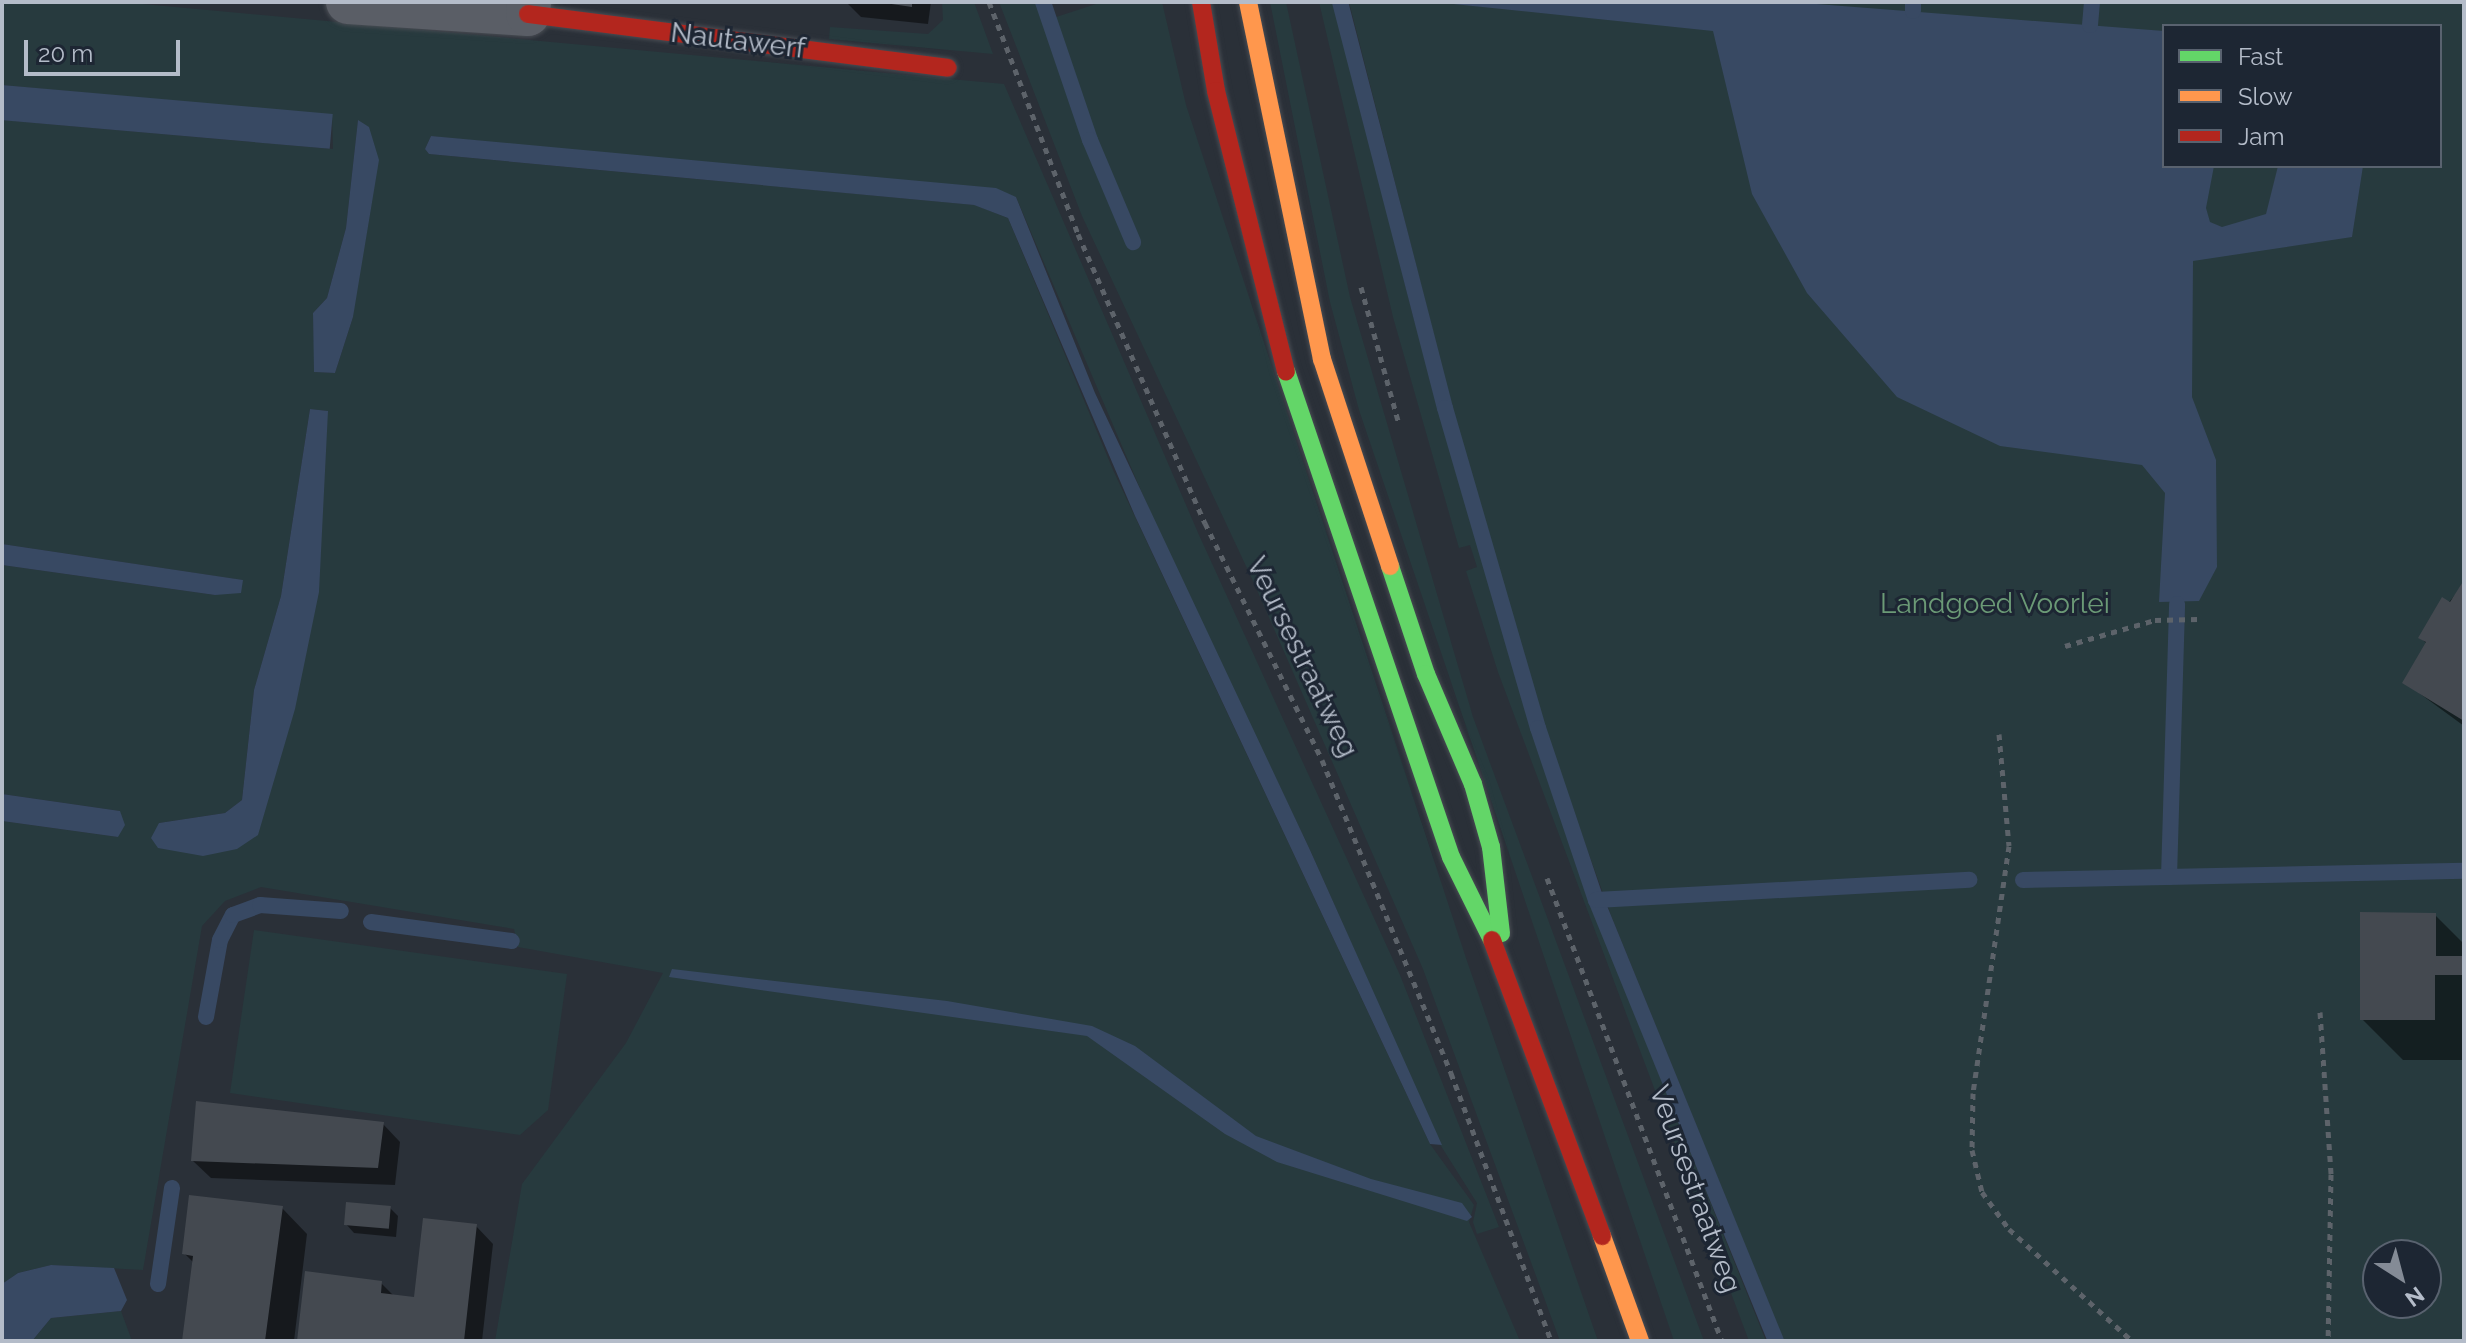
<!DOCTYPE html>
<html>
<head>
<meta charset="utf-8">
<style>
  body { margin:0 }
  #map { position:relative; width:2466px; height:1343px; overflow:hidden; background:#2a3038; font-family:Raleway,sans-serif }
  div>[style] { position:absolute }
  .green>* { inset:0; background:#273a3e }
  .water>* { inset:0; background:#384963; transform-origin:0 0 }
  .shadow>* { inset:0; background:#0007 }
  .stream>* { height:16px; margin:-8px; padding:0 8px; transform-origin:8px; border-radius:8px; background:#384963 }
  .building>* { inset:0; background:#444950; transform-origin:0 0 }
  .path>* { height:5px; margin-top:-2.5px; transform-origin:0; background:repeating-linear-gradient(90deg,#5d636a 0 6px,transparent 0 12px) }
  .roads { filter:drop-shadow(0 0 2px #484c53) drop-shadow(0 0 2px #484c53) }
  .street>* { height:44px; margin:-22px; padding:0 22px; transform-origin:22px; border-radius:22px; background:#5a5e66 }
  .fast>* { height:18px; margin:-9px; padding:0 9px; transform-origin:9px; border-radius:9px; background:#63d668 }
  .slow>* { height:18px; margin:-9px; padding:0 9px; transform-origin:9px; border-radius:9px; background:#ff974d }
  .jam>* { height:18px; margin:-9px; padding:0 9px; transform-origin:9px; border-radius:9px; background:#b3261e }
  span { translate:-50% -50%; white-space:nowrap; text-align:center; line-height:1.15; -webkit-text-stroke:6px #1d2633; paint-order:stroke }
  .street-label { font-size:28px; color:#b4bcc9 }
  .park-label { font-size:28px; color:#6b9a76 }
  .frame { position:absolute; inset:0; border:4px solid #b4bcc9; pointer-events:none }
  .legend { position:absolute; left:2162px; top:24px; width:280px; height:144px; box-sizing:border-box; background:#1d2633; border:2px solid #59626f; margin:0; padding:10px 14px; list-style:none; font-size:24px; color:#b4bcc9 }
  .legend li { display:flex; align-items:center; gap:16px; height:40px }
  .legend b { width:40px; border:2px solid #59626f }
  .north { position:absolute; left:2362px; top:1239px; width:80px; height:80px; box-sizing:border-box; background:#1d2633; border:2px solid #59626f; border-radius:50%; rotate:144deg; font-size:22px; font-weight:700; line-height:32px; text-align:center; color:#b4bcc9 }
  .north::after { content:''; display:block; margin:auto; width:28px; height:36px; background:#848b96; clip-path:polygon(50% 0,100% 100%,50% 72%,0 100%) }
  .scale { position:absolute; left:24px; top:40px; width:156px; height:36px; box-sizing:border-box; border:4px solid #b4bcc9; border-top:0; padding-left:10px; font-size:24px; line-height:28px; white-space:nowrap; color:#b4bcc9; -webkit-text-stroke:6px #1d2633; paint-order:stroke }
</style>
</head>
<body>
<div id="map">
  <div class="green">
    <i style="clip-path:polygon(evenodd,2px 2px,121px 2px,1004px 84px,1199px 535px,1400px 975px,1499px 1227px,1477px 1234px,1473px 1222px,1477px 1203px,1441px 1146px,1310px 850px,1165px 547px,1016px 197px,431px 136px,425px 149px,429px 154px,975px 205px,1008px 218px,1113px 470px,1430px 1144px,1474px 1205px,1469px 1222px,1520px 1341px,495px 1341px,522px 1184px,626px 1043px,663px 973px,518px 947px,514px 929px,261px 887px,225px 901px,202px 926px,143px 1270px,51px 1265px,18px 1273px,2px 1284px,2px 821px,118px 837px,120px 811px,2px 794px,2px 565px,215px 595px,242px 580px,2px 544px,2px 120px,333px 149px,332px 116px,2px 85px,2px 2px,358px 121px,353px 317px,335px 373px,315px 372px,313px 313px,327px 298px,346px 228px,358px 121px,2px 2px,310px 409px,327px 411px,237px 849px,159px 823px,225px 813px,242px 800px,254px 690px,281px 596px,310px 409px)"></i>
    <i style="clip-path:polygon(942px 2px,974px 2px,993px 54px,829px 39px,830px 27px,928px 34px,943px 20px)"></i>
    <i style="clip-path:polygon(999px 2px,1038px 2px,1044px 21px,1102px 2px,1162px 2px,1186px 105px,1466px 958px,1598px 1341px,1560px 1341px,1423px 969px,1253px 581px,1082px 216px)"></i>
    <i style="clip-path:polygon(1270px 2px,1286px 2px,1350px 297px,1473px 717px,1704px 1341px,1674px 1341px,1359px 410px,1330px 302px)"></i>
    <i style="clip-path:polygon(1319px 2px,1335px 2px,1412px 312px,1545px 770px,1589px 900px,1766px 1341px,1749px 1341px,1498px 672px,1466px 571px,1477px 567px,1470px 545px,1459px 548px,1393px 317px)"></i>
    <i style="clip-path:polygon(evenodd,1349px 2px,2464px 2px,2464px 1341px,1784px 1341px,1612px 918px,1541px 722px,1470px 477px,1349px 2px,2164px 26px,2440px 26px,2440px 166px,2164px 166px,2164px 26px,1349px 2px,2378px 1255px,2426px 1255px,2426px 1303px,2378px 1303px,2378px 1255px)"></i>
    <i style="clip-path:polygon(254px 930px,567px 974px,548px 1110px,520px 1135px,230px 1093px)"></i>
    <i style="clip-path:polygon(121px 1311px,132px 1341px,32px 1341px,51px 1318px)"></i>
  </div>
  <div class="water">
    <i style="clip-path:polygon(1434px 2px,1791px 2px,2164px 31px,2164px 166px,2214px 166px,2206px 208px,2210px 222px,2222px 227px,2266px 214px,2278px 166px,2363px 166px,2352px 237px,2193px 261px,2192px 397px,2216px 460px,2217px 567px,2199px 601px,2159px 602px,2165px 493px,2142px 465px,2000px 446px,1897px 397px,1807px 293px,1752px 194px,1713px 31px)"></i>
    <i style="left:2px;top:85px;width:332px;height:35px;rotate:5deg"></i>
    <i style="clip-path:polygon(358px 120px,369px 127px,379px 160px,353px 317px,335px 373px,314px 372px,313px 313px,327px 298px,346px 228px)"></i>
    <i style="clip-path:polygon(431px 136px,996px 188px,1016px 197px,1095px 393px,1310px 850px,1442px 1145px,1430px 1144px,1135px 516px,1008px 218px,974px 205px,429px 154px,425px 149px)"></i>
    <i style="clip-path:polygon(310px 409px,328px 411px,319px 592px,295px 709px,258px 835px,237px 849px,203px 856px,158px 848px,151px 838px,159px 823px,225px 813px,242px 800px,254px 690px,281px 596px)"></i>
    <i style="clip-path:polygon(2px 544px,243px 580px,241px 593px,215px 595px,2px 565px)"></i>
    <i style="clip-path:polygon(2px 794px,120px 811px,125px 825px,118px 837px,2px 821px)"></i>
    <i style="clip-path:polygon(672px 969px,947px 1001px,1092px 1026px,1135px 1046px,1256px 1136px,1371px 1179px,1462px 1203px,1472px 1217px,1467px 1221px,1277px 1162px,1225px 1134px,1087px 1036px,669px 977px)"></i>
    <i style="clip-path:polygon(51px 1265px,114px 1268px,127px 1300px,121px 1311px,51px 1318px,32px 1341px,2px 1341px,2px 1284px,18px 1273px)"></i>
  </div>
  <div class="shadow">
    <i style="clip-path:polygon(846px 2px,931px 2px,928px 24px,861px 17px)"></i>
    <i style="clip-path:polygon(2464px 584px,2464px 726px,2404px 682px,2427px 644px,2420px 637px)"></i>
    <i style="clip-path:polygon(2435px 915px,2464px 944px,2464px 1060px,2403px 1060px,2362px 1019px)"></i>
    <i style="clip-path:polygon(383px 1124px,400px 1142px,395px 1185px,211px 1178px,193px 1161px)"></i>
    <i style="clip-path:polygon(282px 1208px,307px 1234px,294px 1341px,184px 1341px,194px 1263px,184px 1253px)"></i>
    <i style="clip-path:polygon(390px 1208px,398px 1216px,396px 1237px,354px 1233px,346px 1224px)"></i>
    <i style="clip-path:polygon(476px 1226px,493px 1244px,482px 1341px,299px 1341px,381px 1283px,395px 1297px,415px 1299px)"></i>
  </div>
  <div class="stream">
    <i style="left:1043px;top:2px;width:146px;rotate:71.2deg"></i>
    <i style="left:1090px;top:140px;width:111px;rotate:67.1deg"></i>
    <i style="left:1340px;top:2px;width:419px;rotate:75.5deg"></i>
    <i style="left:1445px;top:408px;width:333px;rotate:73.8deg"></i>
    <i style="left:1538px;top:728px;width:182px;rotate:71.4deg"></i>
    <i style="left:1913px;top:11px;width:9px;rotate:-90deg"></i>
    <i style="left:2090px;top:25px;width:23px;rotate:-85deg"></i>
    <i style="left:2169px;top:877px;width:273px;rotate:-88.3deg"></i>
    <i style="left:2023px;top:880px;width:441px;rotate:-1.2deg"></i>
    <i style="left:371px;top:922px;width:142px;rotate:7.7deg"></i>
    <i style="left:206px;top:1017px;width:78px;rotate:-79.7deg"></i>
    <i style="left:220px;top:940px;width:28px;rotate:-63deg"></i>
    <i style="left:233px;top:915px;width:29px;rotate:-20deg"></i>
    <i style="left:260px;top:905px;width:81px;rotate:4.2deg"></i>
    <i style="left:158px;top:1284px;width:97px;rotate:-81.7deg"></i>
    <i style="left:1776px;top:1341px;width:476px;rotate:-112.2deg"></i>
    <i style="left:1596px;top:900px;width:374px;rotate:-3.1deg"></i>
  </div>
  <div class="building">
    <i style="clip-path:polygon(878px 2px,912px 2px,912px 7px)"></i>
    <i style="clip-path:polygon(2464px 580px,2464px 721px,2402px 683px,2426px 642px,2418px 638px,2442px 597px,2450px 602px)"></i>
    <i style="clip-path:polygon(2360px 912px,2436px 913px,2436px 956px,2464px 956px,2464px 975px,2435px 975px,2435px 1020px,2360px 1020px)"></i>
    <i style="clip-path:polygon(196px 1101px,384px 1122px,378px 1168px,191px 1161px)"></i>
    <i style="clip-path:polygon(189px 1195px,283px 1206px,265px 1341px,182px 1341px,193px 1256px,182px 1254px)"></i>
    <i style="left:346px;top:1202px;width:45px;height:23px;rotate:5deg"></i>
    <i style="clip-path:polygon(423px 1218px,477px 1224px,464px 1341px,297px 1341px,305px 1271px,382px 1281px,381px 1293px,414px 1297px)"></i>
  </div>
  <div class="path">
    <i style="left:989px;top:2px;width:248px;rotate:69deg"></i>
    <i style="left:1078px;top:234px;width:316px;rotate:66.3deg"></i>
    <i style="left:1205px;top:523px;width:264px;rotate:63.7deg"></i>
    <i style="left:1322px;top:760px;width:339px;rotate:67.6deg"></i>
    <i style="left:1451px;top:1073px;width:286px;rotate:69.5deg"></i>
    <i style="left:1361px;top:287px;width:142px;rotate:74.5deg"></i>
    <i style="left:2065px;top:646px;width:94px;rotate:-16.1deg"></i>
    <i style="left:2155px;top:620px;width:43px;rotate:-1.3deg"></i>
    <i style="left:1999px;top:734px;width:112px;rotate:84.9deg"></i>
    <i style="left:2009px;top:846px;width:250px;rotate:98.3deg"></i>
    <i style="left:1973px;top:1093px;width:57px;rotate:91deg"></i>
    <i style="left:1972px;top:1150px;width:43px;rotate:76.6deg"></i>
    <i style="left:1982px;top:1192px;width:46px;rotate:53.9deg"></i>
    <i style="left:2009px;top:1229px;width:166px;rotate:42.3deg"></i>
    <i style="left:1547px;top:878px;width:495px;rotate:69.3deg"></i>
    <i style="left:2320px;top:1012px;width:162px;rotate:86.1deg"></i>
    <i style="left:2331px;top:1174px;width:167px;rotate:91deg"></i>
  </div>
  <div class="roads">
    <div class="street">
      <i style="left:348px;top:2px;width:180px;rotate:3.8deg"></i>
      <i style="left:528px;top:14px;width:12px;rotate:-85deg"></i>
    </div>
    <div class="fast">
      <i style="left:1286px;top:371px;width:513px;rotate:71.25deg"></i>
      <i style="left:1451px;top:857px;width:93px;rotate:63.7deg"></i>
      <i style="left:1390px;top:566px;width:114px;rotate:71.6deg"></i>
      <i style="left:1426px;top:674px;width:120px;rotate:66.9deg"></i>
      <i style="left:1473px;top:784px;width:66px;rotate:74.1deg"></i>
      <i style="left:1491px;top:847px;width:87px;rotate:83.4deg"></i>
    </div>
    <div class="slow">
      <i style="left:1248px;top:2px;width:365px;rotate:78.3deg"></i>
      <i style="left:1322px;top:359px;width:218px;rotate:71.8deg"></i>
      <i style="left:1602px;top:1236px;width:112px;rotate:70.1deg"></i>
    </div>
    <div class="jam">
      <i style="left:1201px;top:2px;width:90px;rotate:80.4deg"></i>
      <i style="left:1216px;top:91px;width:289px;rotate:76deg"></i>
      <i style="left:528px;top:14px;width:423px;rotate:7.3deg"></i>
      <i style="left:1492px;top:940px;width:316px;rotate:69.6deg"></i>
    </div>
  </div>
  <div class="street-label">
    <span style="left:738px;top:41px;rotate:7deg">Nautawerf</span>
    <span style="left:1302px;top:657px;rotate:64deg">Veursestraatweg</span>
    <span style="left:1695px;top:1189px;rotate:70deg">Veursestraatweg</span>
  </div>
  <div class="park-label">
    <span style="left:1995px;top:604px">Landgoed Voorlei</span>
  </div>
  <div class="frame"></div>
  <ul class="legend">
  <li><b style="height:10px;background:#63d668"></b>Fast</li>
  <li><b style="height:10px;background:#ff974d"></b>Slow</li>
  <li><b style="height:10px;background:#b3261e"></b>Jam</li>
  </ul>
  <div class="north">N</div>
  <div class="scale">20 m</div>
</div>
</body>
</html>
